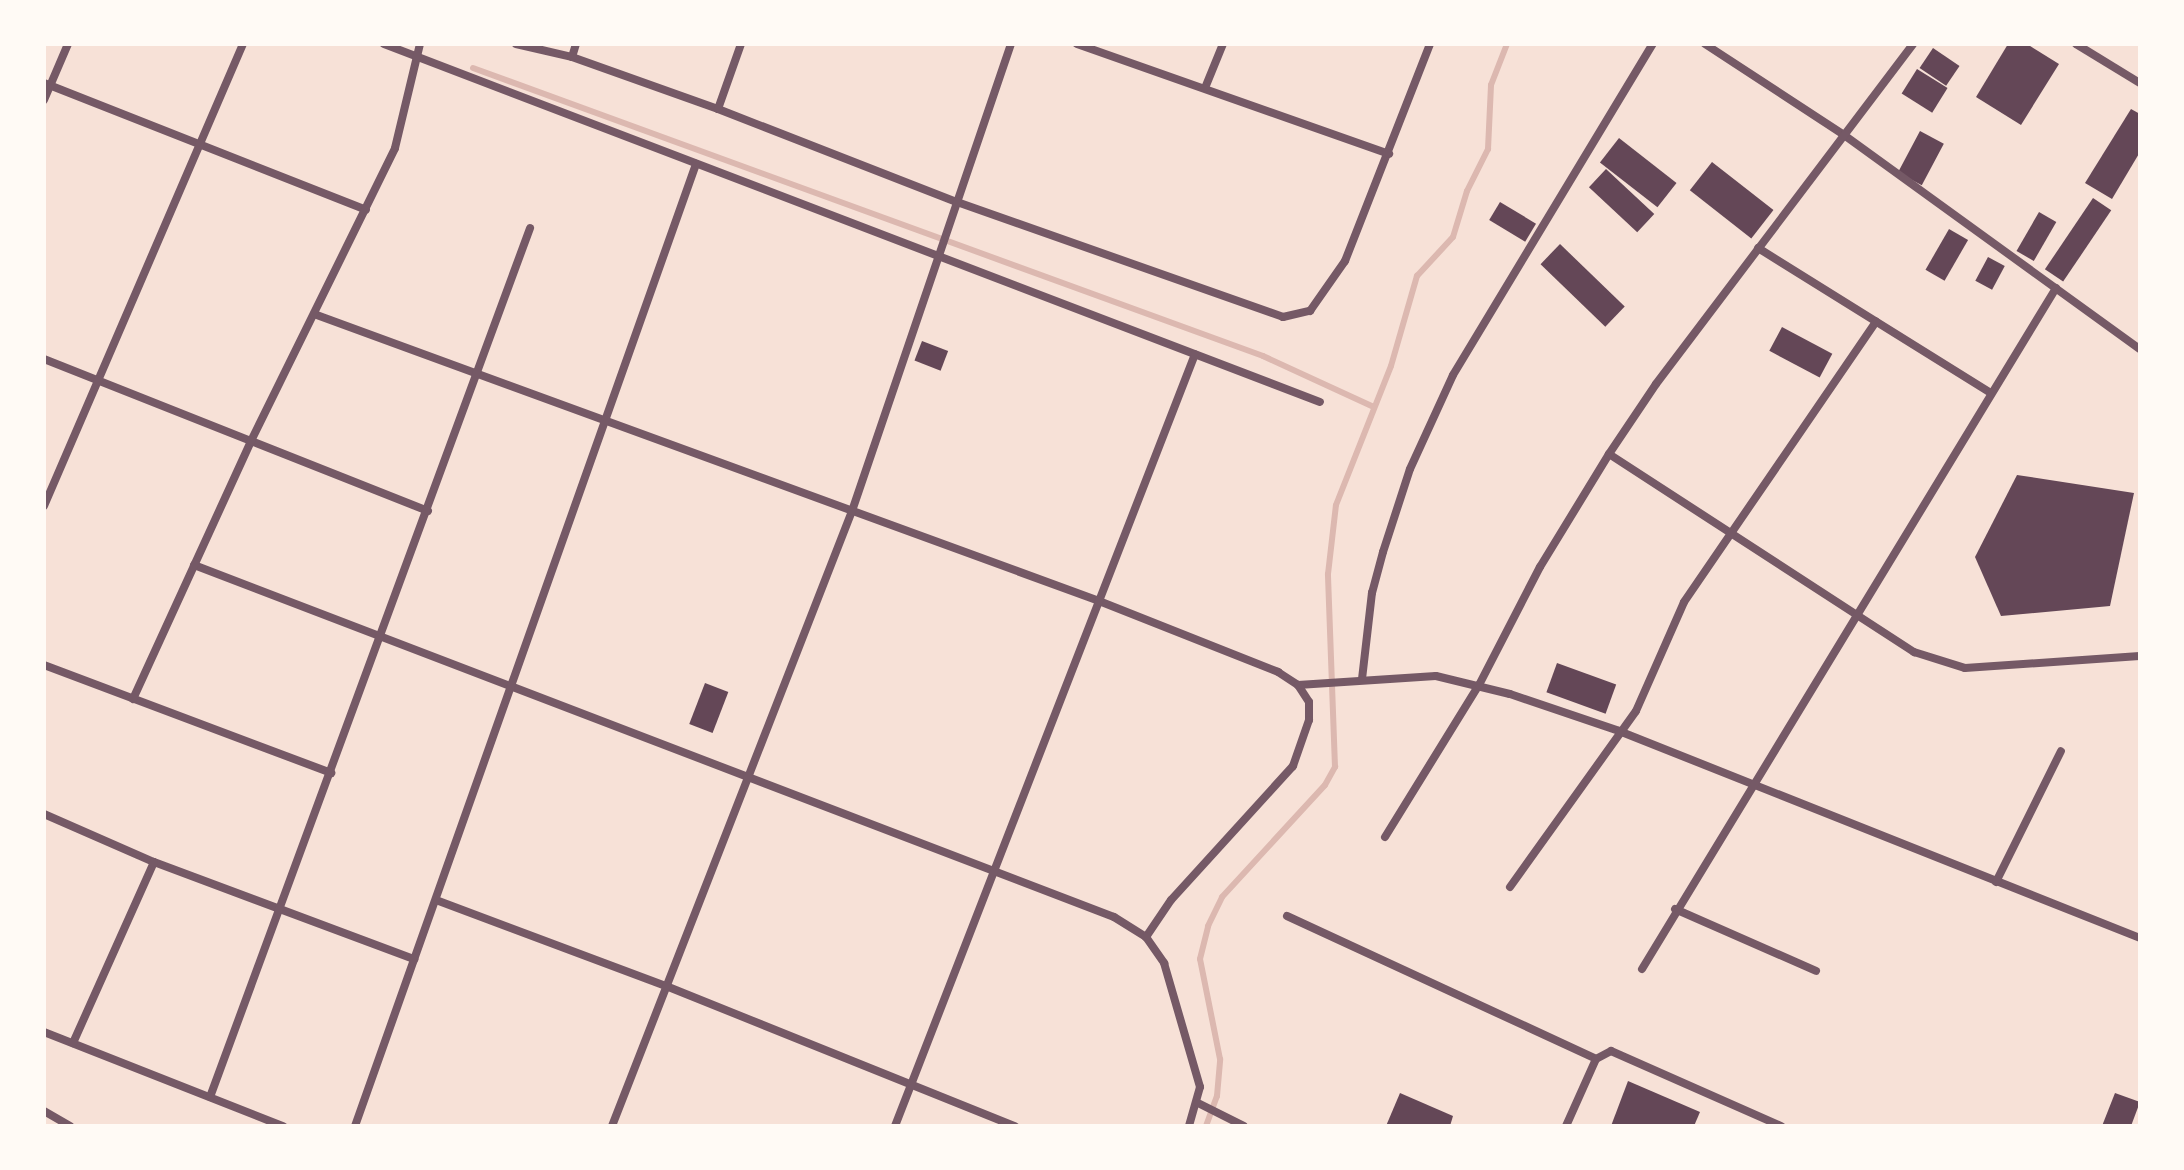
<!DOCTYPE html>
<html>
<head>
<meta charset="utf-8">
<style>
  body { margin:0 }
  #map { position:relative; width:2184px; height:1170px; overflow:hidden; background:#f7e1d7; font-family:Raleway,sans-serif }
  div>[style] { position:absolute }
  .stream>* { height:6px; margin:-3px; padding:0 3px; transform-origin:3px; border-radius:3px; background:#dcb8b0 }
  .building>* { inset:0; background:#644757; transform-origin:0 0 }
  .minor>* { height:8px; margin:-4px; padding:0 4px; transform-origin:4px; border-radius:4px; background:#755966 }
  span { translate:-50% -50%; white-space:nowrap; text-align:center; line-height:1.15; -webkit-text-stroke:6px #fffaf5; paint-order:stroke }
  .frame { position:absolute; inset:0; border:46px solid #fffaf5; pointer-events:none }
</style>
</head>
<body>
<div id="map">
  <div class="stream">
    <i style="left:473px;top:68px;width:841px;rotate:20.03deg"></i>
    <i style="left:1263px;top:356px;width:122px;rotate:24.7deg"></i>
    <i style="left:1206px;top:1126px;width:32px;rotate:-70deg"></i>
    <i style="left:1217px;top:1096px;width:37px;rotate:-85deg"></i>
    <i style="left:1220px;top:1059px;width:102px;rotate:-101.3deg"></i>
    <i style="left:1200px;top:959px;width:34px;rotate:-76deg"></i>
    <i style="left:1208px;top:926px;width:32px;rotate:-64deg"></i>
    <i style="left:1222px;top:897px;width:152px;rotate:-47.4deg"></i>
    <i style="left:1325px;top:785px;width:21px;rotate:-61deg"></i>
    <i style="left:1335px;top:767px;width:193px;rotate:-92.1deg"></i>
    <i style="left:1328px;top:574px;width:69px;rotate:-83.4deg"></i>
    <i style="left:1336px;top:505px;width:149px;rotate:-68.4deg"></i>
    <i style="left:1391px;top:366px;width:94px;rotate:-73.9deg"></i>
    <i style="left:1417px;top:276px;width:53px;rotate:-47.3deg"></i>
    <i style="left:1453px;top:237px;width:48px;rotate:-73.1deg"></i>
    <i style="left:1467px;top:191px;width:47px;rotate:-63.4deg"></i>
    <i style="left:1488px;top:149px;width:64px;rotate:-87.3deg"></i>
    <i style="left:1491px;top:85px;width:44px;rotate:-68.7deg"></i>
  </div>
  <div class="building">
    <i style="clip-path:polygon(2008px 44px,2027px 44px,2059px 64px,2021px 125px,1976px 97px)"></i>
    <i style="left:1933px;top:48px;width:32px;height:24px;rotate:34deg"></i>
    <i style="left:1917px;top:69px;width:36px;height:29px;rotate:32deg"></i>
    <i style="clip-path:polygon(2131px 109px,2140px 114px,2140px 152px,2112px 199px,2085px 183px)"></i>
    <i style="left:1920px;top:131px;width:27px;height:47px;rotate:28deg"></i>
    <i style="left:1619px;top:138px;width:73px;height:31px;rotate:38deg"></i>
    <i style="left:1712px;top:162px;width:78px;height:36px;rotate:38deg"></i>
    <i style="left:1606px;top:169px;width:66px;height:25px;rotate:43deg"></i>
    <i style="left:2093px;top:198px;width:22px;height:86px;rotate:34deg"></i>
    <i style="left:1500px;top:202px;width:42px;height:21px;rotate:31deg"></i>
    <i style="left:2039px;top:212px;width:20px;height:45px;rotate:30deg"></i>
    <i style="left:1949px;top:229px;width:22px;height:47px;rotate:30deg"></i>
    <i style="left:1560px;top:244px;width:90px;height:28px;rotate:44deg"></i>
    <i style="left:1988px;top:257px;width:19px;height:27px;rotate:28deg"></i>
    <i style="left:1782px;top:327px;width:57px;height:27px;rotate:28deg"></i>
    <i style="left:922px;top:341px;width:28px;height:21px;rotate:21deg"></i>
    <i style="clip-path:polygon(2017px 475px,2134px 493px,2110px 606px,2001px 616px,1975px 557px)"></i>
    <i style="left:1557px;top:663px;width:63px;height:31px;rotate:20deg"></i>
    <i style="left:705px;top:683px;width:25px;height:44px;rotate:21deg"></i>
    <i style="clip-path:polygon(1628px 1081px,1700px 1112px,1694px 1126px,1611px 1126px)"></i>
    <i style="clip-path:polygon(1400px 1093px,1453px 1116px,1450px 1126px,1386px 1126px)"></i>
    <i style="clip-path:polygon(2115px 1093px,2140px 1102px,2131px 1126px,2102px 1126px)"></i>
  </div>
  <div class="minor">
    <i style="left:384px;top:44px;width:1002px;rotate:20.93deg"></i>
    <i style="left:516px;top:44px;width:57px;rotate:13.1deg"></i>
    <i style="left:572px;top:57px;width:155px;rotate:19.6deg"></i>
    <i style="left:718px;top:109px;width:256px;rotate:21.3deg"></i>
    <i style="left:957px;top:202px;width:346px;rotate:19.4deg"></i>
    <i style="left:1283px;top:317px;width:28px;rotate:-13deg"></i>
    <i style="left:1310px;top:311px;width:61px;rotate:-55deg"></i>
    <i style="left:1345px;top:261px;width:233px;rotate:-68.6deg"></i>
    <i style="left:1077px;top:44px;width:331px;rotate:19.4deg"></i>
    <i style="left:1705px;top:44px;width:166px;rotate:33.2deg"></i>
    <i style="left:1844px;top:135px;width:365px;rotate:35.9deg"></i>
    <i style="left:2076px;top:44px;width:75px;rotate:31.4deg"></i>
    <i style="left:572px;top:57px;width:14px;rotate:-73deg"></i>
    <i style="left:44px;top:83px;width:346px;rotate:21.5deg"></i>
    <i style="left:1205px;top:88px;width:48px;rotate:-67.8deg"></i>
    <i style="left:44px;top:100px;width:61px;rotate:-66.8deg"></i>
    <i style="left:718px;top:109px;width:69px;rotate:-70.5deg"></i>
    <i style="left:1758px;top:248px;width:274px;rotate:31.9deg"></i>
    <i style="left:314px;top:314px;width:836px;rotate:20.08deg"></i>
    <i style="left:1099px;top:601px;width:193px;rotate:21.6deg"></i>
    <i style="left:1278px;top:672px;width:24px;rotate:33deg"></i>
    <i style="left:1298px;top:685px;width:20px;rotate:57deg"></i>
    <i style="left:1309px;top:702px;width:18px;rotate:90deg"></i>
    <i style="left:1309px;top:720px;width:49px;rotate:109.2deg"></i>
    <i style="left:1293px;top:766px;width:181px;rotate:132.3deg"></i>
    <i style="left:1171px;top:900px;width:45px;rotate:124deg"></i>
    <i style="left:44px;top:359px;width:413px;rotate:21.6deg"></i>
    <i style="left:1609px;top:454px;width:364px;rotate:33deg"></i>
    <i style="left:1914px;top:652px;width:53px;rotate:17.4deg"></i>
    <i style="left:1965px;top:668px;width:175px;rotate:-3.9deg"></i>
    <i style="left:44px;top:506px;width:503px;rotate:-66.7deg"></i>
    <i style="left:194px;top:565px;width:985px;rotate:20.94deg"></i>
    <i style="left:1114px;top:917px;width:38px;rotate:32deg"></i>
    <i style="left:1146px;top:937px;width:32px;rotate:55deg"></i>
    <i style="left:1164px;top:963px;width:129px;rotate:73.8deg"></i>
    <i style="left:1200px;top:1087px;width:41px;rotate:105.8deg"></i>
    <i style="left:44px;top:665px;width:307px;rotate:20.6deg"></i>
    <i style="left:1362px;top:679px;width:87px;rotate:-83.4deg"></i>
    <i style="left:1372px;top:593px;width:42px;rotate:-75deg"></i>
    <i style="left:1383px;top:552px;width:87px;rotate:-72deg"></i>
    <i style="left:1410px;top:469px;width:103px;rotate:-65.4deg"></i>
    <i style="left:1453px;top:375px;width:387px;rotate:-58.9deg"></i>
    <i style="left:1298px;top:685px;width:138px;rotate:-3.7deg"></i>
    <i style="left:1436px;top:676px;width:76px;rotate:13.7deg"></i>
    <i style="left:1510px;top:694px;width:115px;rotate:18.7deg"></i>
    <i style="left:1619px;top:731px;width:561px;rotate:21.67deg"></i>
    <i style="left:133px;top:699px;width:284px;rotate:-65.4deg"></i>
    <i style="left:251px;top:441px;width:326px;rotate:-63.8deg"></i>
    <i style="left:395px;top:148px;width:107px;rotate:-76.5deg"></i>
    <i style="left:44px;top:814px;width:120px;rotate:23.6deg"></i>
    <i style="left:154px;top:862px;width:278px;rotate:20.5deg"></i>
    <i style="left:1385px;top:837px;width:179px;rotate:-58.3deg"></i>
    <i style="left:1479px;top:685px;width:133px;rotate:-62.7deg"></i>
    <i style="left:1540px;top:567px;width:132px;rotate:-58.6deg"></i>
    <i style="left:1609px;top:454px;width:84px;rotate:-56.1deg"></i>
    <i style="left:1656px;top:384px;width:426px;rotate:-52.9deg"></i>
    <i style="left:1996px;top:882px;width:146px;rotate:-63.6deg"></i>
    <i style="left:1510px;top:887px;width:216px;rotate:-54.4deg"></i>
    <i style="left:1636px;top:711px;width:119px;rotate:-66.2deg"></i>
    <i style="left:1684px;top:602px;width:340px;rotate:-55.6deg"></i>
    <i style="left:436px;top:900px;width:246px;rotate:20.5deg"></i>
    <i style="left:666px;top:986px;width:376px;rotate:21.9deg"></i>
    <i style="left:1675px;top:909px;width:154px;rotate:23.7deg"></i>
    <i style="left:1287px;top:916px;width:340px;rotate:24.8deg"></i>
    <i style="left:1642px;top:969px;width:797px;rotate:-58.7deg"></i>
    <i style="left:44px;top:1032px;width:257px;rotate:21.5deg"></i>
    <i style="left:73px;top:1043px;width:198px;rotate:-65.9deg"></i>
    <i style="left:210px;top:1097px;width:926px;rotate:-69.78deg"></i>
    <i style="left:1198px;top:1103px;width:51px;rotate:26.6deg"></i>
    <i style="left:44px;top:1111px;width:30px;rotate:30deg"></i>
    <i style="left:355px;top:1126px;width:1021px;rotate:-70.48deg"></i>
    <i style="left:612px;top:1126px;width:660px;rotate:-68.68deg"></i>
    <i style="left:852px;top:511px;width:493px;rotate:-71.2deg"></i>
    <i style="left:895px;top:1126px;width:828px;rotate:-68.76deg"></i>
    <i style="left:1566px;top:1126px;width:73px;rotate:-65.9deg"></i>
    <i style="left:1596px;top:1059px;width:17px;rotate:-28deg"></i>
    <i style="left:1611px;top:1051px;width:186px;rotate:23.8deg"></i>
  </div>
  <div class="frame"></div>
</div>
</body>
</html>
